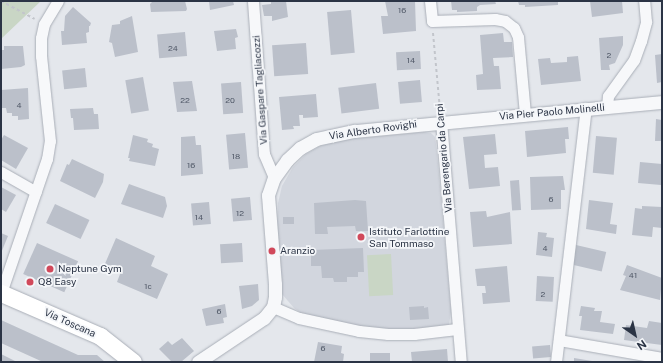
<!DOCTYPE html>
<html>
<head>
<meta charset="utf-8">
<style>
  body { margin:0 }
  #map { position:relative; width:663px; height:363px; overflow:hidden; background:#e4e7ec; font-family:"Public Sans",sans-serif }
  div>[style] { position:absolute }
  .built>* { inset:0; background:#d2d6de }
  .green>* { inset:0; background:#c9d6c5; transform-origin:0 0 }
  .building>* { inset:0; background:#bbc0ca; transform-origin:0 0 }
  .path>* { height:2px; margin-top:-1px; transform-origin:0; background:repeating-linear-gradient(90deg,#c2c5cb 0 3px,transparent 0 6px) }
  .roads { filter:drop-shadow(0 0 1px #a9aeb7) drop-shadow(0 0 1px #a9aeb7) }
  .minor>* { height:11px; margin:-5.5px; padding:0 5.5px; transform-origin:5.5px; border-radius:5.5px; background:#f7f8fa }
  .tertiary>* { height:13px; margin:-6.5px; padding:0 6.5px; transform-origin:6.5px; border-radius:6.5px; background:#f7f8fa }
  .primary>* { height:17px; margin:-8.5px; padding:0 8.5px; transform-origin:8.5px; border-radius:8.5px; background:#fff }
  .dots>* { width:11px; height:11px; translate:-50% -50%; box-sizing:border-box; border:2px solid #f4f6f9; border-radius:50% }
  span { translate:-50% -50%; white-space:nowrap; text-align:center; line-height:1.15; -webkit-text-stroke:3.5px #f4f6f9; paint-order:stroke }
  .number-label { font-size:8px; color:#4f5766 }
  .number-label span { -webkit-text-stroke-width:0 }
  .street-label { font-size:10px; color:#2b3445 }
  .poi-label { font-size:10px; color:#2b3445 }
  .left { translate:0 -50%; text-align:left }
  .frame { position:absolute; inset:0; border:2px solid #2b3445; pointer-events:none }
  .north { position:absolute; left:615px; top:315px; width:40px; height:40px; -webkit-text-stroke:3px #f4f6f9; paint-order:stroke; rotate:146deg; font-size:11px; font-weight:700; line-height:16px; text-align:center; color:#2b3445 }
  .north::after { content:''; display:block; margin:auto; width:14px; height:18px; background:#2b3445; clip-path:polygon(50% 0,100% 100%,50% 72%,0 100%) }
</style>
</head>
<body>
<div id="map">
  <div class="built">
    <i style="clip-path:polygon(424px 132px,431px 133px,435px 137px,437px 152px,451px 312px,449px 325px,414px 334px,312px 321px,294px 308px,282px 294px,277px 228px,278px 203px,282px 186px,293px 167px,306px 154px,320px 146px,341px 140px)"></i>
  </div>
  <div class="green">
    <i style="clip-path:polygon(1px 1px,41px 1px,1px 39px)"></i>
    <i style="left:391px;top:254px;width:41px;height:24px;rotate:87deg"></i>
  </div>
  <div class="building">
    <i style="clip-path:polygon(153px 1px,185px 1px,187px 9px,186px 11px,151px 12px,150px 4px)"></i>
    <i style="clip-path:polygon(209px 1px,233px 1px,234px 5px,210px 10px)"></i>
    <i style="clip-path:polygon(271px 1px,286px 1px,288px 17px,272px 21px,272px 16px,264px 16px,262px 5px,271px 4px)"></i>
    <i style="clip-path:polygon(385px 1px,415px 1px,416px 31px,383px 34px,381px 16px,388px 16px)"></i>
    <i style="clip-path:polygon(451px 1px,495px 1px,496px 4px,480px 5px,477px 7px,477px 11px,457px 12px,457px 10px,452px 10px)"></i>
    <i style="clip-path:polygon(518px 1px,561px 1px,561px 2px,558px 2px,558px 5px,525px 7px,525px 5px,519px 5px)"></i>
    <i style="clip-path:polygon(590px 1px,622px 1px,623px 13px,592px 17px)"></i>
    <i style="clip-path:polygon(73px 7px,91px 23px,90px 26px,89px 26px,89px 32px,86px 33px,87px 43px,62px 45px,61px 31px,64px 31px,65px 16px)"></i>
    <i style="left:351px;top:10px;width:43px;height:24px;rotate:85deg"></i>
    <i style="clip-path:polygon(132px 16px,138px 52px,115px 57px,112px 43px,109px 42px,112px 25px,120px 24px,120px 21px)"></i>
    <i style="clip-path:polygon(236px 29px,238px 37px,235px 38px,236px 49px,217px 51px,214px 31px)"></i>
    <i style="left:185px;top:32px;width:24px;height:28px;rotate:85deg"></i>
    <i style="clip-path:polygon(503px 33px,504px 42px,512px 42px,513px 57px,493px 58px,494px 66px,499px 66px,501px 89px,477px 90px,476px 75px,483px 74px,480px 35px)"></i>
    <i style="clip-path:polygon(623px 36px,623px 45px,615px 63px,609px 65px,610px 70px,601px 70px,599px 38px)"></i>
    <i style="left:306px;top:43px;width:31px;height:34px;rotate:86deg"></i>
    <i style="clip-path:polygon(4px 46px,23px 46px,25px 65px,21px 67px,1px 69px,1px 50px,4px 50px)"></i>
    <i style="left:420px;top:51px;width:18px;height:24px;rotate:87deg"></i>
    <i style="clip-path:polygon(662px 54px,662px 82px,657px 83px,655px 55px)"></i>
    <i style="clip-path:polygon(578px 56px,581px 81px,541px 85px,538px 59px,550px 58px,551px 63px,567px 62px,567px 57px)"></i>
    <i style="left:85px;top:68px;width:19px;height:23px;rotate:84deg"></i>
    <i style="left:143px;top:77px;width:34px;height:18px;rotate:80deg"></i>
    <i style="left:420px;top:80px;width:22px;height:22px;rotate:85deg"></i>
    <i style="clip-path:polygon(192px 81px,197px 111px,177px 112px,173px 82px)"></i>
    <i style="left:241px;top:82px;width:31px;height:20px;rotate:86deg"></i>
    <i style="left:376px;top:83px;width:26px;height:38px;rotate:83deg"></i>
    <i style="clip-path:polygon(28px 88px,29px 119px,18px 120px,18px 116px,12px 116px,12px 113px,7px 113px,6px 108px,1px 108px,1px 90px)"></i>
    <i style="clip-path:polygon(316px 94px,318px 117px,303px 118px,303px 115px,299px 115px,300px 126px,293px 126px,294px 129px,282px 130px,279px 97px)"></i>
    <i style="clip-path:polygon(93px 108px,94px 114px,98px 114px,99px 129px,74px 130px,73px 118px,71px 118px,70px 109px)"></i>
    <i style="clip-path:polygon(656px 119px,662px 120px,662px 141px,655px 141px)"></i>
    <i style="clip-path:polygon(568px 127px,569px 139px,565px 139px,566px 153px,527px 157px,525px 131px)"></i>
    <i style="left:245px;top:133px;width:35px;height:19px;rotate:85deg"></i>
    <i style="clip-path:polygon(495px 134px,497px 154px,484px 155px,485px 168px,498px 167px,500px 186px,469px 189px,463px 137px)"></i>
    <i style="clip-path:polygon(4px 135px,28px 148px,16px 169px,1px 160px,1px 140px)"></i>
    <i style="clip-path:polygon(133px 135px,148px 139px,147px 142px,153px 144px,152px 147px,159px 149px,155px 166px,129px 161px,130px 158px,128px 158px)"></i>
    <i style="clip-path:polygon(195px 136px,196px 145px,201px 145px,203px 174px,181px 176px,181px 137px)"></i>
    <i style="left:596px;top:136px;width:21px;height:37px;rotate:5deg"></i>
    <i style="clip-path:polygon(72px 159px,104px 174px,103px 182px,95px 198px,60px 181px,67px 164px,69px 165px)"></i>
    <i style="clip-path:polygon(640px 162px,662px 164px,662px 183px,661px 185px,638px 183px)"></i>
    <i style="clip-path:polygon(563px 176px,565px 190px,561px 190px,561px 209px,531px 210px,530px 177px)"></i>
    <i style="left:519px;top:180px;width:30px;height:9px;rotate:86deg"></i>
    <i style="clip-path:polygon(129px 184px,165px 197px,167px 206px,163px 218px,121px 204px)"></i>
    <i style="clip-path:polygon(1px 187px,16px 195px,6px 212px,1px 209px)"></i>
    <i style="left:250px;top:197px;width:23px;height:19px;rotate:85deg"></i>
    <i style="clip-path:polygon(355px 200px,366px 201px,368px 231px,356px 231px,355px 226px,327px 227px,328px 234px,315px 234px,314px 203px)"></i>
    <i style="clip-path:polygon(589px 200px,613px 203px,610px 224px,617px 225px,616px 234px,586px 229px)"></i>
    <i style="left:209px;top:202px;width:22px;height:18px;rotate:85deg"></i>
    <i style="left:55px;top:204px;width:38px;height:21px;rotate:25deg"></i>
    <i style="clip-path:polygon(642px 206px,662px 207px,662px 228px,653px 227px,652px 237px,632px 235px,635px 208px,642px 209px)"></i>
    <i style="clip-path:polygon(486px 211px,487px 217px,510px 212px,512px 244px,473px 247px,470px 212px)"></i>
    <i style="left:294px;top:217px;width:7px;height:11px;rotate:90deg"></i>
    <i style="clip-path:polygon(538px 232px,547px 233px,546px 237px,554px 238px,552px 257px,536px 255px)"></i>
    <i style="clip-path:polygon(1px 233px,8px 236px,1px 253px)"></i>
    <i style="clip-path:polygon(116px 238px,155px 256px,151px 266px,168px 274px,157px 299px,117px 282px,120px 274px,104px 266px)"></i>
    <i style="left:37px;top:243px;width:45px;height:34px;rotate:24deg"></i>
    <i style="left:242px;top:243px;width:19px;height:22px;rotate:87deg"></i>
    <i style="left:576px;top:245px;width:31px;height:20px;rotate:13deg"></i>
    <i style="clip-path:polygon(363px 248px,364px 272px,358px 272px,358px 277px,347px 277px,347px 282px,334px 282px,333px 278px,322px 278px,321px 266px,311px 266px,311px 250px)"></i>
    <i style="clip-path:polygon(627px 265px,662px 278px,660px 300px,620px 290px,626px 276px,623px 275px)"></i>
    <i style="clip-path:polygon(507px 266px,510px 302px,483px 304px,482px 293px,486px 293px,485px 286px,477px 286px,475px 269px)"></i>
    <i style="left:537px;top:276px;width:17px;height:25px;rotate:3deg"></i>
    <i style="clip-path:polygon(258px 284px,259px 300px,252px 306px,242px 309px,239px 286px)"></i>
    <i style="clip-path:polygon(225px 304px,227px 317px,223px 318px,224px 323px,206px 326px,202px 309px)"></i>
    <i style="clip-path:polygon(424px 306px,424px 308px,428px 307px,429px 319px,410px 320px,409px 307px)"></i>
    <i style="clip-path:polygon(581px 306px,595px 308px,594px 311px,602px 311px,600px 322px,615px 324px,613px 334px,580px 330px,582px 316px,579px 316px)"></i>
    <i style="clip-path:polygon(1px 320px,78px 355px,97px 355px,105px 362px,43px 362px,1px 343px)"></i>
    <i style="clip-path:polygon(649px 321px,662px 323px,662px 345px,624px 340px,626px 325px,647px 328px)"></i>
    <i style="clip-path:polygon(182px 338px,194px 351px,181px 362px,172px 362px,159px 349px,168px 341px,172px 345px)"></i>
    <i style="clip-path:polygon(318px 342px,342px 346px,341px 353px,344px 354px,343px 362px,314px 362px)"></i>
    <i style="left:550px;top:345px;width:12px;height:18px;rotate:85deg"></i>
    <i style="clip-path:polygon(447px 349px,448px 362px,412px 362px,411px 352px)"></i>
    <i style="left:370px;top:353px;width:20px;height:9px"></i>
    <i style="clip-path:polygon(1px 354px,17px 362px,1px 362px)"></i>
    <i style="clip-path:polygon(574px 358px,592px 361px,592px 362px,574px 362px)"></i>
  </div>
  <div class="path">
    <i style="left:1px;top:1px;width:38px;rotate:28deg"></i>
    <i style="left:433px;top:33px;width:77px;rotate:84.8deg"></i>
  </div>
  <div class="roads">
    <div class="minor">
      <i style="left:253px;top:1px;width:153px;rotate:85.9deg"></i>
      <i style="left:264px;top:154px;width:26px;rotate:67deg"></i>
      <i style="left:430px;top:1px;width:20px;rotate:84deg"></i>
      <i style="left:432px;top:21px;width:63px;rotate:-1.8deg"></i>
      <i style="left:495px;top:19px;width:10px;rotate:11deg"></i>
      <i style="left:505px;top:21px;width:11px;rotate:38deg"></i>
      <i style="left:514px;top:28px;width:10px;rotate:66deg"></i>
      <i style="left:518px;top:37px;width:77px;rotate:84.8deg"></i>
      <i style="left:607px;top:107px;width:11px;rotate:-85deg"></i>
      <i style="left:608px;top:96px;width:44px;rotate:-54.2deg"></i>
      <i style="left:634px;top:60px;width:20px;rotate:-70deg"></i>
      <i style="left:641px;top:41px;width:20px;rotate:-75deg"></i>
      <i style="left:646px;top:22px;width:21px;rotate:-95deg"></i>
      <i style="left:441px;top:121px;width:242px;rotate:85.3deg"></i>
      <i style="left:1px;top:172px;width:40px;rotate:29.7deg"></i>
      <i style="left:1px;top:293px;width:142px;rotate:-71.1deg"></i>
      <i style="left:47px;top:159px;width:18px;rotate:-81deg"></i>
      <i style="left:50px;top:141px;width:85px;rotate:-96deg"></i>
      <i style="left:41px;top:56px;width:18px;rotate:-90deg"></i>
      <i style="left:41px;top:38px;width:14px;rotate:-78deg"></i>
      <i style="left:44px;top:24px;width:27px;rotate:-59deg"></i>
      <i style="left:273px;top:307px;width:28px;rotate:23deg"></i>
      <i style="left:299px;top:318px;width:61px;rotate:12.2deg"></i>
      <i style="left:359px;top:331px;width:29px;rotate:6deg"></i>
      <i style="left:388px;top:334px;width:26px"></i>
      <i style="left:414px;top:334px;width:43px;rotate:-6.6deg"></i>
      <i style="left:559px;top:340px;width:105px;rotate:9.9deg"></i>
      <i style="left:556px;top:362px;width:256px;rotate:-83.3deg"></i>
    </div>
    <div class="tertiary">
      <i style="left:198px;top:362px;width:79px;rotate:-33.7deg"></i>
      <i style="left:264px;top:318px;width:14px;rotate:-51deg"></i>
      <i style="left:273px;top:307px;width:10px;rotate:-79deg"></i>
      <i style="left:275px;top:297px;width:13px;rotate:-90deg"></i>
      <i style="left:275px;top:284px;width:89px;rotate:-94.5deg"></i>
      <i style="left:268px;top:195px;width:18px;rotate:-71deg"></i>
      <i style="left:274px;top:178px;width:22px;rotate:-54deg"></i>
      <i style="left:287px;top:160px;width:18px;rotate:-43deg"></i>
      <i style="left:300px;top:148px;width:18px;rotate:-29deg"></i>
      <i style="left:316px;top:139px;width:40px;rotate:-12deg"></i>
      <i style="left:355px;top:131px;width:308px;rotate:-5.4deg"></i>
    </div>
    <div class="primary">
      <i style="left:1px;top:293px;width:108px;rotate:23.5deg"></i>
      <i style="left:100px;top:336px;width:42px;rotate:38.2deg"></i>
    </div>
  </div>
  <div class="dots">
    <i style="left:361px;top:237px;background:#d1495b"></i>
    <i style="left:272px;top:251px;background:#d1495b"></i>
    <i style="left:50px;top:269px;background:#d1495b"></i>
    <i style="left:30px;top:282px;background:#d1495b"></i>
  </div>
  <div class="number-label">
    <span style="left:402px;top:11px">16</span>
    <span style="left:173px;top:49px">24</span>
    <span style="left:609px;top:56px">2</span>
    <span style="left:411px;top:61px">14</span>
    <span style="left:185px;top:101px">22</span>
    <span style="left:230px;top:101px">20</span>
    <span style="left:19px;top:106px">4</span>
    <span style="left:236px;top:157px">18</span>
    <span style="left:191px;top:166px">16</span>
    <span style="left:551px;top:200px">6</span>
    <span style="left:240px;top:214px">12</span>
    <span style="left:199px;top:218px">14</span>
    <span style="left:545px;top:249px">4</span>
    <span style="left:633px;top:276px">41</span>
    <span style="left:148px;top:287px">1c</span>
    <span style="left:543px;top:295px">2</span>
    <span style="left:219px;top:312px">6</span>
    <span style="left:323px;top:349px">6</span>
  </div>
  <div class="street-label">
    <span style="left:260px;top:90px;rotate:-94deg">Via Gaspare Tagliacozzi</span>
    <span style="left:552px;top:112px;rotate:-5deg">Via Pier Paolo Molinelli</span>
    <span style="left:373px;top:130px;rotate:-8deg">Via Alberto Rovighi</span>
    <span style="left:444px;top:158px;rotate:-95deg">Via Berengario da Carpi</span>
    <span style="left:70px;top:323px;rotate:24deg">Via Toscana</span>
  </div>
  <div class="poi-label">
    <span class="left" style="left:369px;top:237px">Istituto Farlottine<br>San Tommaso</span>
    <span class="left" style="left:280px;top:251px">Aranzio</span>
    <span class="left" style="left:58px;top:269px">Neptune Gym</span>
    <span class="left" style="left:38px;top:282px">Q8 Easy</span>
  </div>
  <div class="frame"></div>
  <div class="north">N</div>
</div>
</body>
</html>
